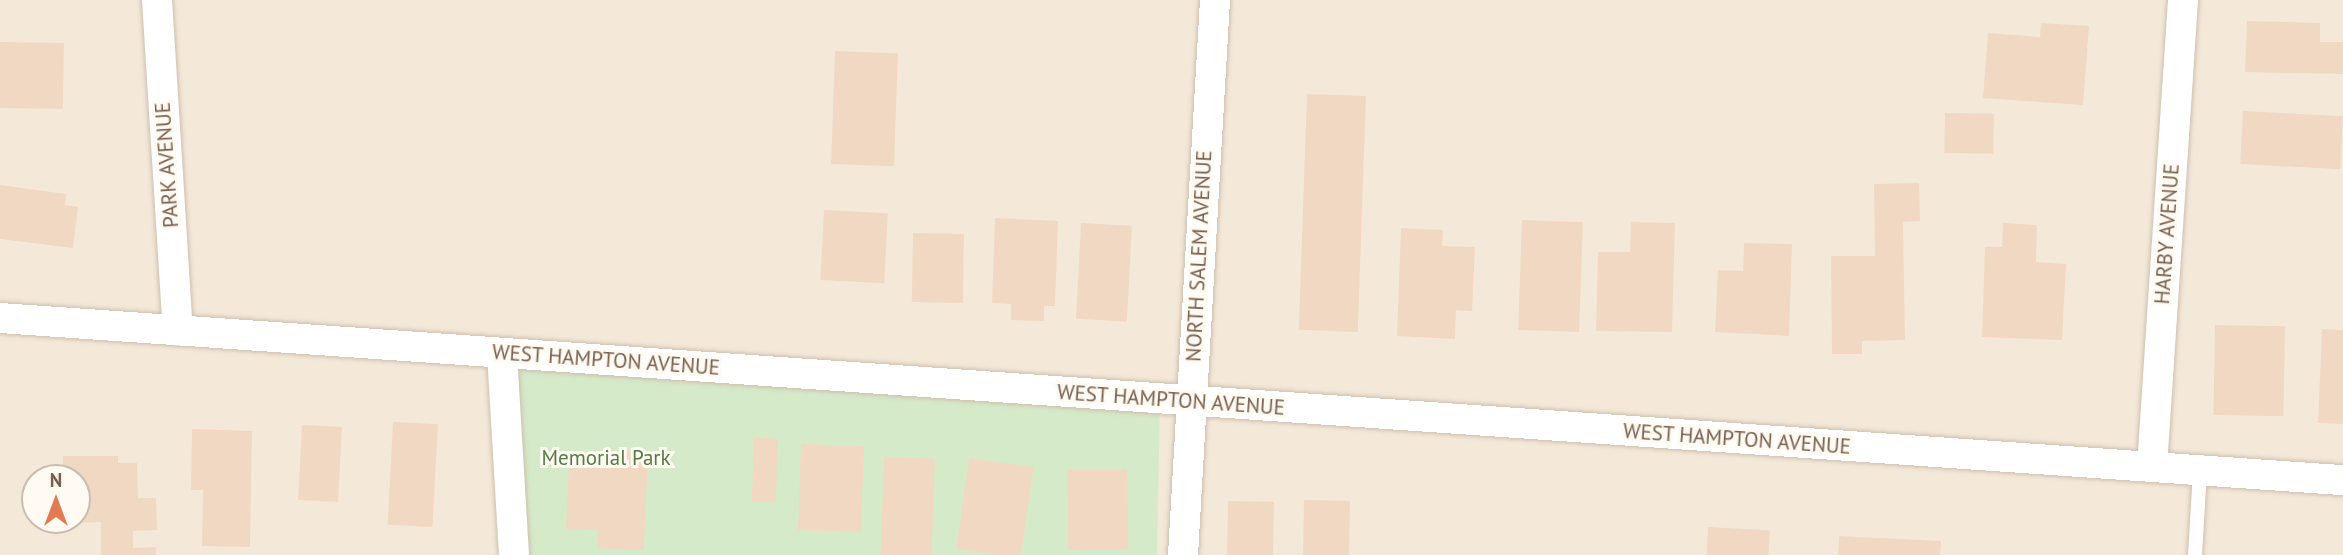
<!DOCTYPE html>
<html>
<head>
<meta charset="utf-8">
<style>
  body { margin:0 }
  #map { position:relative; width:2343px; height:555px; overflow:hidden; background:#fcf6eb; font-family:"PT Sans",sans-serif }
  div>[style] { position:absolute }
  .residential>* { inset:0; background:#f4e9d9 }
  .green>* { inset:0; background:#d5eac9 }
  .building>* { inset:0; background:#f1d8c3; transform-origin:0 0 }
  .roads { filter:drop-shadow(0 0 2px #cfbfb0) drop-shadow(0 0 2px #cfbfb0) }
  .service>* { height:14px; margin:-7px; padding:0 7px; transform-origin:7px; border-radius:7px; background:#fff }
  .minor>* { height:30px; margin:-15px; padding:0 15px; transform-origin:15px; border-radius:15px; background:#fff }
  span { translate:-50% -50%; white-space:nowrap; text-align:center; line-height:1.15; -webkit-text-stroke:6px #fffaf2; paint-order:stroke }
  .street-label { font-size:21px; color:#785f4e }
  .park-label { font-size:21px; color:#537d45 }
  .north { position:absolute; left:21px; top:464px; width:70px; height:70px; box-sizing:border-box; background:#fffaf2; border:2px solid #c9bcb0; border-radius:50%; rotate:0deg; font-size:19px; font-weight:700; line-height:28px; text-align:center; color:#785f4e }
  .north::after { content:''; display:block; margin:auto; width:24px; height:32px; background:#e27b54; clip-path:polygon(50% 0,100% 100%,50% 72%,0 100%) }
</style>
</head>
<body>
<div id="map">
  <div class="residential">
    <i style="clip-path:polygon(evenodd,0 0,2343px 0,2343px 555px,0 555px,0 0,35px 478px,77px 478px,77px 520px,35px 520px,35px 478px)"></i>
  </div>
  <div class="green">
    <i style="clip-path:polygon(502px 353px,1160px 399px,1157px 555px,514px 555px)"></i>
  </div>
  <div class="building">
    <i style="clip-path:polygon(2247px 21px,2320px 23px,2320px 42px,2343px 42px,2343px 74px,2245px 72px)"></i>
    <i style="clip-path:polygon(2041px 23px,2089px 26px,2083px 105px,1983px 98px,1988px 33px,2040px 37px)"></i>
    <i style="left:0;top:42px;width:64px;height:66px;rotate:1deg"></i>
    <i style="left:835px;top:51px;width:63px;height:113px;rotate:2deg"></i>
    <i style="left:1307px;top:94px;width:59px;height:236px;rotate:2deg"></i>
    <i style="left:2243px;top:111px;width:100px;height:53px;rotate:3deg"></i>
    <i style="left:1945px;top:113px;width:49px;height:40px;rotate:1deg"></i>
    <i style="clip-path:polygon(1919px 183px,1920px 221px,1903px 222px,1905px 340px,1862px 341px,1862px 354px,1832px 354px,1831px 256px,1875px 256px,1874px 184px)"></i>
    <i style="clip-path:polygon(0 185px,66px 194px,65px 205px,78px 207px,73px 248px,0 239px)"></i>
    <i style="left:824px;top:210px;width:64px;height:70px;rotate:3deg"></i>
    <i style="clip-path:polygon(995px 218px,1058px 221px,1055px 306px,1044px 306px,1044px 321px,1011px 320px,1011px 304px,992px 303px)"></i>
    <i style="left:1522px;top:220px;width:61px;height:110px;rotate:2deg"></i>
    <i style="clip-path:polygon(1631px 222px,1675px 223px,1672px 332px,1596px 331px,1598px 252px,1630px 252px)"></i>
    <i style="left:1081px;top:223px;width:51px;height:96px;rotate:3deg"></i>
    <i style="clip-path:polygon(2003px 223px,2037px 225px,2036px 262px,2066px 264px,2062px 340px,1982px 337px,1985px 247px,2002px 247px)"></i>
    <i style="clip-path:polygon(1401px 228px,1443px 230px,1442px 246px,1475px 247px,1472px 311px,1456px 310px,1455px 339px,1397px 336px)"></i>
    <i style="left:913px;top:233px;width:51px;height:69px;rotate:1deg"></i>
    <i style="clip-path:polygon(1744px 243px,1792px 244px,1789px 336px,1715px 332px,1718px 270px,1743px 271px)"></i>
    <i style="left:2215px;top:325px;width:70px;height:90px;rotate:1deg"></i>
    <i style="clip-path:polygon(2322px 329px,2343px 330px,2343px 424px,2318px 423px)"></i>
    <i style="left:393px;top:422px;width:45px;height:103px;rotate:3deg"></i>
    <i style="left:302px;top:425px;width:40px;height:75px;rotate:3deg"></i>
    <i style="clip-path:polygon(192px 429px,252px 431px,250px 547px,202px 546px,203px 490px,191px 490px)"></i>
    <i style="left:754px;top:438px;width:24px;height:63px;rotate:2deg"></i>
    <i style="left:801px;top:444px;width:63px;height:86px;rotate:2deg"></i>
    <i style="clip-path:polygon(593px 450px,648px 452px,644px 550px,597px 548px,598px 530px,566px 529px,569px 468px,592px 468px)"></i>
    <i style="clip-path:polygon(63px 456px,118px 456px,118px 463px,137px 463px,138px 498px,156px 498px,157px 530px,133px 531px,133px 548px,156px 547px,156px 555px,101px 555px,101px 522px,64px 523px,64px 520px,77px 520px,77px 478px,63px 478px)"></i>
    <i style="left:884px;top:457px;width:51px;height:98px;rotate:2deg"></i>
    <i style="left:969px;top:458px;width:65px;height:92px;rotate:8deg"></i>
    <i style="left:1127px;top:469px;width:80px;height:60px;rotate:89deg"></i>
    <i style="left:1304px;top:500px;width:46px;height:55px;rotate:1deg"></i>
    <i style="left:1228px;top:501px;width:46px;height:54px;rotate:1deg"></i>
    <i style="left:1708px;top:527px;width:62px;height:28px;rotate:3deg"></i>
    <i style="clip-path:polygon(1839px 536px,1941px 541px,1940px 555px,1838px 555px)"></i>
  </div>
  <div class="roads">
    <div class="service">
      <i style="left:2195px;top:555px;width:84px;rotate:-86.6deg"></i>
    </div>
    <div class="minor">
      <i style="left:157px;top:0;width:331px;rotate:86.4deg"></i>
      <i style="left:0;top:318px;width:2349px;rotate:3.96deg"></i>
      <i style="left:502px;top:353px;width:202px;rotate:86.6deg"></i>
      <i style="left:2152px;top:467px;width:468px;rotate:-86.2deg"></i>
      <i style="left:1183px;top:555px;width:556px;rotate:-86.7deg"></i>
    </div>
  </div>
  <div class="street-label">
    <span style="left:167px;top:165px;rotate:-94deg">PARK AVENUE</span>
    <span style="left:2167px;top:234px;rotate:-86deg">HARBY AVENUE</span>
    <span style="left:1199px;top:256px;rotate:-87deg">NORTH SALEM AVENUE</span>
    <span style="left:606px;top:360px;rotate:4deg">WEST HAMPTON AVENUE</span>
    <span style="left:1171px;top:400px;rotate:4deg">WEST HAMPTON AVENUE</span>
    <span style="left:1737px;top:439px;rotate:4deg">WEST HAMPTON AVENUE</span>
  </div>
  <div class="park-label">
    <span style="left:606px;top:458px">Memorial Park</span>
  </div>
  <div class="north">N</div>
</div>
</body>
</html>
